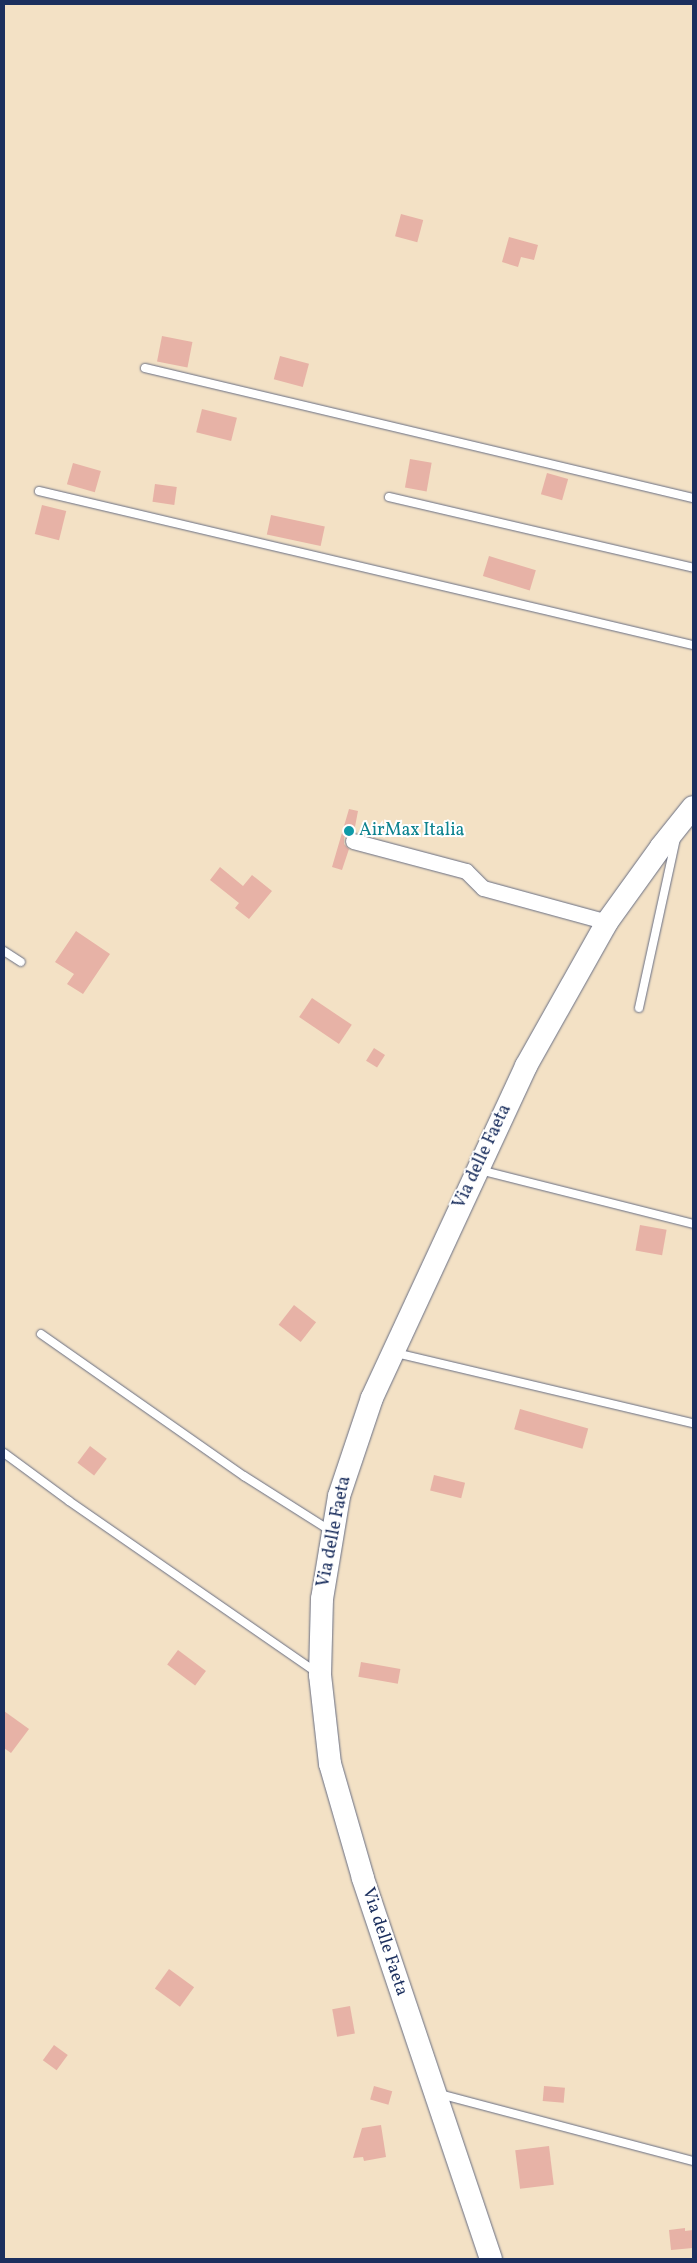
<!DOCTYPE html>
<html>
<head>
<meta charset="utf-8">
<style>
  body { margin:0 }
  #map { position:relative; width:697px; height:2263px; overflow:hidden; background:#f3e1c5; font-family:Vollkorn,serif }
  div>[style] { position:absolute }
  .building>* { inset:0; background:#e7b2a6; transform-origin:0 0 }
  .roads { filter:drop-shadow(0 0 1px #676d82) drop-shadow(0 0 1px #676d82) }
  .lane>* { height:8px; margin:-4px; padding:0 4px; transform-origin:4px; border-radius:4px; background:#fff }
  .street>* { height:15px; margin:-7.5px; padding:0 7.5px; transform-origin:7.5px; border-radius:7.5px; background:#fff }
  .secondary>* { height:22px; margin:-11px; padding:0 11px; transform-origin:11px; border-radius:11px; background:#fff }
  .dots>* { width:14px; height:14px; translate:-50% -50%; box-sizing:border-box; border:2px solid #fff; border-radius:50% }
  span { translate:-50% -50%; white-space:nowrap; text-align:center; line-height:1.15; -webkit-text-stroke:4px #fff; paint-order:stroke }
  .culture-label { font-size:18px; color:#0d838f }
  .left { translate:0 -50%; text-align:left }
  .street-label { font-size:18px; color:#1b2f5e }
  .frame { position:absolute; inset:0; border:5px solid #1b2f5e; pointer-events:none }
</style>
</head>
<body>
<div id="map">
  <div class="building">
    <i style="left:401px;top:214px;width:23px;height:23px;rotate:15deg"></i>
    <i style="clip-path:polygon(509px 237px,538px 245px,534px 260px,521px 257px,518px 267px,502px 262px)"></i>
    <i style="left:162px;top:336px;width:31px;height:26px;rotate:11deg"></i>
    <i style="left:280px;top:356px;width:30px;height:24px;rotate:15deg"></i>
    <i style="left:202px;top:409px;width:36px;height:24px;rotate:14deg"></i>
    <i style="left:410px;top:459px;width:22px;height:29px;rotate:10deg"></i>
    <i style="left:73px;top:463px;width:29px;height:22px;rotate:16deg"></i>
    <i style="left:547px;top:473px;width:22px;height:22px;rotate:16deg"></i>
    <i style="left:155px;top:484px;width:22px;height:18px;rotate:8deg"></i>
    <i style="left:42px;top:505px;width:25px;height:30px;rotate:14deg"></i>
    <i style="left:271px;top:515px;width:55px;height:20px;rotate:12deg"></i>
    <i style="left:489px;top:556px;width:49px;height:21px;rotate:17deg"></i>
    <i style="clip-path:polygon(349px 809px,358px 811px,354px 832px,347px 834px,344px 838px,344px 844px,349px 849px,342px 870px,332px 867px)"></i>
    <i style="clip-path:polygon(220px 867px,243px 886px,252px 875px,272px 891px,249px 919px,235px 908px,239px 903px,210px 880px)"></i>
    <i style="clip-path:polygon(76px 931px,110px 954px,83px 994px,67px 984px,74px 974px,55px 962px)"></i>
    <i style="left:312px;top:998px;width:48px;height:23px;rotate:34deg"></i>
    <i style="left:374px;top:1048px;width:13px;height:15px;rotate:32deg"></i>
    <i style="left:640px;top:1225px;width:27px;height:26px;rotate:10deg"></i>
    <i style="left:294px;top:1305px;width:28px;height:25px;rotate:38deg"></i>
    <i style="left:520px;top:1409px;width:71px;height:21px;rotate:16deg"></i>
    <i style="left:90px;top:1446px;width:21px;height:21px;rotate:37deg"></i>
    <i style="left:434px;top:1475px;width:32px;height:16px;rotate:14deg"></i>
    <i style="left:178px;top:1650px;width:35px;height:18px;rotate:37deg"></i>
    <i style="left:361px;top:1662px;width:40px;height:15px;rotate:10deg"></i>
    <i style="clip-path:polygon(4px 1711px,29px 1729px,11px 1753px,4px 1748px)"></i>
    <i style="left:169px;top:1969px;width:31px;height:24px;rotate:36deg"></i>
    <i style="left:350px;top:2006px;width:28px;height:18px;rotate:80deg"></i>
    <i style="left:54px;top:2045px;width:17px;height:19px;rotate:36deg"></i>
    <i style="left:374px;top:2086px;width:19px;height:14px;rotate:16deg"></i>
    <i style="left:544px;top:2086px;width:21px;height:15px;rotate:5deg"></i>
    <i style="clip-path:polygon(381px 2125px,386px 2157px,364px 2161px,363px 2157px,353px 2158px,362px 2128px)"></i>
    <i style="left:549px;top:2146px;width:39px;height:34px;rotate:83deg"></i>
    <i style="clip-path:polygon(685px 2228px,685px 2231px,693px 2230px,693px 2248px,671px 2250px,669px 2230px)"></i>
  </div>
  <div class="roads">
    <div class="lane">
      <i style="left:145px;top:368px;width:563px;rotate:13.35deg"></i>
      <i style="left:39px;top:491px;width:672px;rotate:13.25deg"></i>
      <i style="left:389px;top:497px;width:312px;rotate:13.1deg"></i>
      <i style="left:4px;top:951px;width:20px;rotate:33deg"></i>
      <i style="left:639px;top:1008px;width:173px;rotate:-77.7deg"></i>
      <i style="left:480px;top:1170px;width:220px;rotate:14.2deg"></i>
      <i style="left:41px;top:1334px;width:248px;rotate:35deg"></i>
      <i style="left:244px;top:1476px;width:103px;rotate:32.3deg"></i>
      <i style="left:396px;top:1353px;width:305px;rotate:13.3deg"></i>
      <i style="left:4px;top:1453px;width:81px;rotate:36.4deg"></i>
      <i style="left:69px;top:1501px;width:300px;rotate:34.7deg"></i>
      <i style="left:439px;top:2094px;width:263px;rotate:14.8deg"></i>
    </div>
    <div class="street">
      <i style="left:353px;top:841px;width:117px;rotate:14.9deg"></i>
      <i style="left:466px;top:871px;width:24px;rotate:45deg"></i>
      <i style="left:483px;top:888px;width:129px;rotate:15.3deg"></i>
    </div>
    <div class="secondary">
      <i style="left:491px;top:2259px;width:402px;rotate:-108.6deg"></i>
      <i style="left:363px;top:1878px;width:119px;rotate:-106.1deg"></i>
      <i style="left:330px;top:1764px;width:90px;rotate:-96.4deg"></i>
      <i style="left:320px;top:1675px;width:76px;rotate:-88.5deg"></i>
      <i style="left:322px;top:1599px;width:104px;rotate:-80.6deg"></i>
      <i style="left:339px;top:1496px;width:103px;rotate:-71.4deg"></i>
      <i style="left:372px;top:1398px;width:366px;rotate:-65.1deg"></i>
      <i style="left:526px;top:1066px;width:165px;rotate:-60.6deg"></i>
      <i style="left:607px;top:922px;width:92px;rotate:-54.2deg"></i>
      <i style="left:661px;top:847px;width:51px;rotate:-51.3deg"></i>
    </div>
  </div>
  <div class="dots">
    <i style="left:349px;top:831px;background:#0f9aa8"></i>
  </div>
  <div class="culture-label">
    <span class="left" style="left:359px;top:831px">AirMax Italia</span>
  </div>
  <div class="street-label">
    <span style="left:483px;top:1157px;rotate:-65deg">Via delle Faeta</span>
    <span style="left:335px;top:1532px;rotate:-79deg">Via delle Faeta</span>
    <span style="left:384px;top:1942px;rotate:72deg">Via delle Faeta</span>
  </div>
  <div class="frame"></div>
</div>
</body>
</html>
